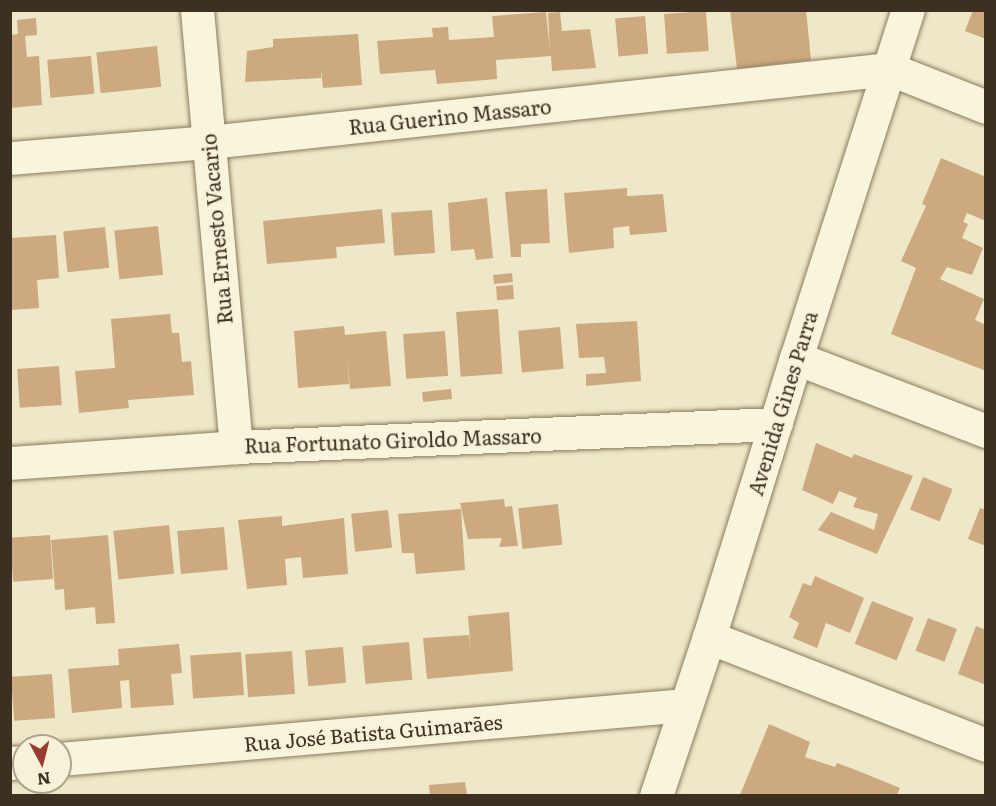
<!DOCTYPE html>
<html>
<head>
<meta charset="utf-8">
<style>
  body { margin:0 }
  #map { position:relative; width:996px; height:806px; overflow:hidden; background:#eee8c9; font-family:Literata,serif }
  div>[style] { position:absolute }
  .building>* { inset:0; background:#cca97f; transform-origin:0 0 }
  .roads { filter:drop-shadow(0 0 2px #8b7b5d) drop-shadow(0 0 2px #8b7b5d) }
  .street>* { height:33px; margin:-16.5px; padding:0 16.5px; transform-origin:16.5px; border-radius:16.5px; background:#f9f4dc }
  span { translate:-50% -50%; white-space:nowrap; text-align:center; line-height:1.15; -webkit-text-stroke:4.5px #f6f1d8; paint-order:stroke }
  .street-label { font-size:20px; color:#3c3121 }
  .frame { position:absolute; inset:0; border:12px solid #3c3121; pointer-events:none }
  .north { position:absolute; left:12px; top:734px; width:60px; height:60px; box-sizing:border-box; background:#f6f1d8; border:2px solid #aca48f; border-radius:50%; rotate:173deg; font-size:16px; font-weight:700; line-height:24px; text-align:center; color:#3c3121 }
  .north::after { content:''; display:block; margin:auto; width:21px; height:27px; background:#993b2e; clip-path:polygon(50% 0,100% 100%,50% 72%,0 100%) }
</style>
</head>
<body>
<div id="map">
  <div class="building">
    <i style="clip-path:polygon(730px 10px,806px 10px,811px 60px,737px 69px)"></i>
    <i style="clip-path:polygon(973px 10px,986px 10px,986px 39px,965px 31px)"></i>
    <i style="left:706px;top:11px;width:40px;height:42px;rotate:86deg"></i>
    <i style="clip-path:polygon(546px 12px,550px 51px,548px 13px,560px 12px,562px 31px,590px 29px,596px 68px,552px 71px,551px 56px,496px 60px,497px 79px,437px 84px,435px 70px,380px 74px,377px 41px,433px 37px,432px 28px,448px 27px,449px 40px,494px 37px,492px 16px)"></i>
    <i style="left:645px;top:16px;width:38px;height:30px;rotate:85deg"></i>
    <i style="clip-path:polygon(36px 18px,37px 35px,25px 36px,27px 57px,39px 56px,42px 105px,10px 108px,10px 35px,18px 34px,17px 20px)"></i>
    <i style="clip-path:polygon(358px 34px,362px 85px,323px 88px,321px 70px,321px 78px,245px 82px,247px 51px,273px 47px,273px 39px)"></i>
    <i style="left:157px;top:46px;width:41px;height:61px;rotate:84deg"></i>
    <i style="left:91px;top:56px;width:38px;height:44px;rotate:85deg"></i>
    <i style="clip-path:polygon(941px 158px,986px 177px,986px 221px,967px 213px,963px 222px,968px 224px,962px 238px,983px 248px,972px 275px,947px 267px,940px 279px,984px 299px,975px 320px,986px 325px,986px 371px,891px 334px,916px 268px,901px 261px,926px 206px,922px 204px)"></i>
    <i style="clip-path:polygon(627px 188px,627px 196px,663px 194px,667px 232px,630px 235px,629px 226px,613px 228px,614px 248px,569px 253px,564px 193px)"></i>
    <i style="clip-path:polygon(547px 189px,550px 243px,521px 244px,521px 257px,511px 257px,505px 192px)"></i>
    <i style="clip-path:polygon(487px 198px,493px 258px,476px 260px,474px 249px,451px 251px,448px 203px)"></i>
    <i style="clip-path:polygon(382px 209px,385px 243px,336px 247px,337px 258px,267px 264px,263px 221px)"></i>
    <i style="left:432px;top:210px;width:43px;height:41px;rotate:86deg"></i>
    <i style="left:158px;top:226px;width:49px;height:44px;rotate:84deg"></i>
    <i style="left:105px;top:227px;width:41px;height:42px;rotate:84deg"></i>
    <i style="clip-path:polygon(56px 235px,59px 278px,37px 280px,39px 308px,10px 310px,10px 238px)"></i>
    <i style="left:512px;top:273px;width:9px;height:19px;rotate:84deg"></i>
    <i style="left:513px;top:285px;width:14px;height:17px;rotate:86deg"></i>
    <i style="left:498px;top:309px;width:65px;height:42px;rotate:86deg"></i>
    <i style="clip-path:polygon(170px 314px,172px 333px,179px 333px,182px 362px,191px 361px,194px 395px,128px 400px,129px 408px,79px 413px,75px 371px,115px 368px,111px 319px)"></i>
    <i style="clip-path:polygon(637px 321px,641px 381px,586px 386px,586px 374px,606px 373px,604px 357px,579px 358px,576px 324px)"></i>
    <i style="clip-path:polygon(344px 326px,345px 335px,386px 331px,391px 386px,350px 389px,347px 354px,349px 384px,298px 388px,294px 331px)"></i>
    <i style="left:560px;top:327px;width:42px;height:42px;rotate:85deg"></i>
    <i style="left:445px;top:331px;width:45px;height:42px;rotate:86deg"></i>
    <i style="left:59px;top:366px;width:39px;height:42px;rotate:86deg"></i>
    <i style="left:451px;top:389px;width:10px;height:29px;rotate:84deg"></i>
    <i style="clip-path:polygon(816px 443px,852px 458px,854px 454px,913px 476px,877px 554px,818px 530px,831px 512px,874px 530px,878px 514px,853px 507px,857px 498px,839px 491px,833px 504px,802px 490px)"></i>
    <i style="left:923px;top:477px;width:32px;height:35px;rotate:22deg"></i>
    <i style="clip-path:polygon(504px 499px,505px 507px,512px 506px,518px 546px,499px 547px,502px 538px,468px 539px,460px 503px)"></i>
    <i style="left:558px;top:504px;width:41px;height:40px;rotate:84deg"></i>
    <i style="clip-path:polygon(980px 508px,986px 510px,986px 546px,968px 539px)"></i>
    <i style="clip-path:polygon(461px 509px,465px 570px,416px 574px,414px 553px,402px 553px,398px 514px)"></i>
    <i style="left:388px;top:510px;width:38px;height:37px;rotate:84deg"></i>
    <i style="clip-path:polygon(282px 516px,282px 526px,344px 518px,348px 574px,303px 578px,301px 557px,285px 559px,287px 585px,247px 589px,238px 520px)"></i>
    <i style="left:169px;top:525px;width:49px;height:56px;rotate:84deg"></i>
    <i style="left:224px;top:527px;width:43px;height:47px;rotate:85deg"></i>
    <i style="left:50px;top:535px;width:44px;height:40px;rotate:86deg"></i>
    <i style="clip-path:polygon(108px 535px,115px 623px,96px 624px,95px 607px,65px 610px,64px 589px,55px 590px,51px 540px)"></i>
    <i style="clip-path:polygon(815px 576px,864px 598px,850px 633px,826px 623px,817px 648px,793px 638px,799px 623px,789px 617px,803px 583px,811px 586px)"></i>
    <i style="left:872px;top:601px;width:45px;height:46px;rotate:22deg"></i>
    <i style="clip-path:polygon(509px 612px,513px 671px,427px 679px,423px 638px,469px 635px,471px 652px,468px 616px)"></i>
    <i style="left:928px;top:618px;width:31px;height:35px;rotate:21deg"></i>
    <i style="clip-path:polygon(976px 626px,986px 630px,986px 685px,958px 674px)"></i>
    <i style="left:409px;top:642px;width:38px;height:47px;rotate:85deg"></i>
    <i style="clip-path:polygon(179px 644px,182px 673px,171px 674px,174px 705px,131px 708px,129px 680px,120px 681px,122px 708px,72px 713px,68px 669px,119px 665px,118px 649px)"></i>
    <i style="left:343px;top:647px;width:36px;height:38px;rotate:85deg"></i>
    <i style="left:292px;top:651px;width:43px;height:47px;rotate:86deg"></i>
    <i style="left:241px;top:652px;width:43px;height:51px;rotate:86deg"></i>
    <i style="left:52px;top:674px;width:44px;height:41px;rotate:86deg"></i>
    <i style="clip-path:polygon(769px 724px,810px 742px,805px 757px,835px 767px,837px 763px,856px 770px,900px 788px,897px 795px,740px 795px)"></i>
    <i style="clip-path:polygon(465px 782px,467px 795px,430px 795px,429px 785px)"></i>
  </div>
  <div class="roads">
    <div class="street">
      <i style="left:197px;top:10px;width:439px;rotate:84.9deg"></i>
      <i style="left:10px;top:158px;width:200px;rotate:-4.6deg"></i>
      <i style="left:209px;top:142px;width:685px;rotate:-6.12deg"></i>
      <i style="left:890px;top:69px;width:103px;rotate:21.6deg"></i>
      <i style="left:796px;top:358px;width:204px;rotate:21deg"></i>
      <i style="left:10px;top:463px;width:227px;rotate:-4deg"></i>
      <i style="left:236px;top:447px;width:540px;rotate:-2.44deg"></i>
      <i style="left:709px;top:637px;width:297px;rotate:21.3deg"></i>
      <i style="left:60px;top:759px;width:628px;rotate:-4.93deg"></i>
      <i style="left:10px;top:763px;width:14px;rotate:-4deg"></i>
      <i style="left:656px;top:796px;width:168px;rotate:-71.6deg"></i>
      <i style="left:709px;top:637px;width:292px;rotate:-72.7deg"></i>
      <i style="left:796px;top:358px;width:366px;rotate:-72.2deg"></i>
    </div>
  </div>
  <div class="street-label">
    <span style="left:450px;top:116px;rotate:-6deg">Rua Guerino Massaro</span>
    <span style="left:216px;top:229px;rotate:-95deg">Rua Ernesto Vacario</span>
    <span style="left:782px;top:403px;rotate:-73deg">Avenida Gines Parra</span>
    <span style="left:393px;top:440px;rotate:-2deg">Rua Fortunato Giroldo Massaro</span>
    <span style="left:373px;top:732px;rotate:-5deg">Rua José Batista Guimarães</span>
  </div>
  <div class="frame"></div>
  <div class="north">N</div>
</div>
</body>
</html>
